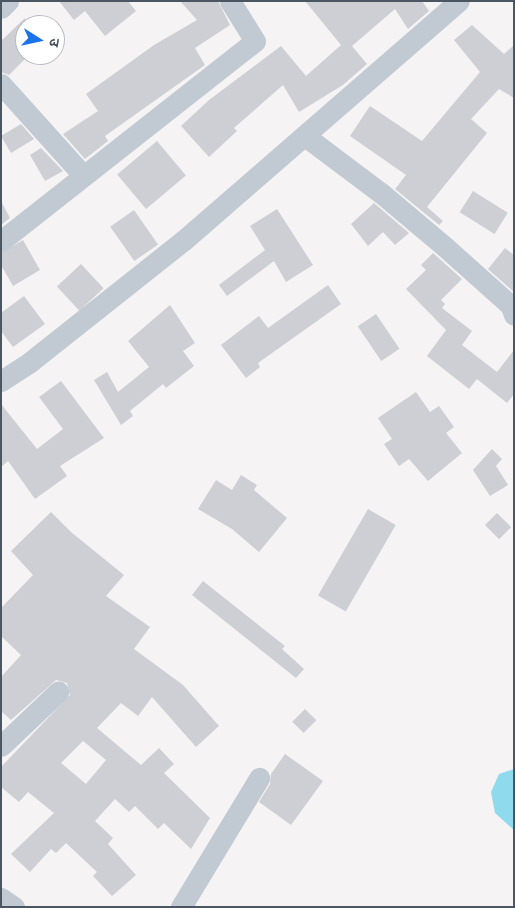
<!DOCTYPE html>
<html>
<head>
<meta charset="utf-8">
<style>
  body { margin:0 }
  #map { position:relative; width:515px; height:908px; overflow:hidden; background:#f5f3f3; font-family:"Nunito Sans","Noto Sans Devanagari",sans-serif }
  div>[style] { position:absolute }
  .water>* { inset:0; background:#90daee }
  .building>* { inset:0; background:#cdcfd5; transform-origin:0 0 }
  .minor>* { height:21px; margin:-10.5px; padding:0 10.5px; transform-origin:10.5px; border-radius:10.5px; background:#c1cad2 }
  span { translate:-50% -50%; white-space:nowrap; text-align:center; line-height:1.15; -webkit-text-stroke:5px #fff; paint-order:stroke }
  .frame { position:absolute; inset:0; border:2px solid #4a5661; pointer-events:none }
  .north { position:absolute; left:15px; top:15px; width:50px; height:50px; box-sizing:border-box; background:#fff; border:1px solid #b7bbc0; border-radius:50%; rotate:100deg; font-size:14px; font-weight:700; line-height:20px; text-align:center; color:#4a5661 }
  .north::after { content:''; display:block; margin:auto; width:18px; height:22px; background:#1a73e8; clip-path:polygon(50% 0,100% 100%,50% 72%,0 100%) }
</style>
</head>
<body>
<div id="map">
  <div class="water">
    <i style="clip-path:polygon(514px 769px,514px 830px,495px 813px,491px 792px,499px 774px)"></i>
  </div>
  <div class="building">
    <i style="clip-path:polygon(59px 1px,128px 1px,136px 11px,105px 36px,85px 11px,74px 20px)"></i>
    <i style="clip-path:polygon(180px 1px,218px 1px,230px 25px,195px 48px,205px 65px,105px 136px,108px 141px,85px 159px,63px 134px,98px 111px,86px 94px,154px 45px,197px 20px)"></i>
    <i style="clip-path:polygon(305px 1px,422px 1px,429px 11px,408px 29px,395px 9px,352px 46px,367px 64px,343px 85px,299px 112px,283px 85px,234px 128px,237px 131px,209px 157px,181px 126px,209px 100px,281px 46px,306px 76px,341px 45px)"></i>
    <i style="clip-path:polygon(25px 18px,25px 59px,9px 75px,1px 72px,1px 41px)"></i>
    <i style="clip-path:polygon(472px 25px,504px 54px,514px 45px,514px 98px,499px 89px,471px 119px,487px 133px,427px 207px,443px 221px,439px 225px,395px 189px,406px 175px,350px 136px,370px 106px,422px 141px,480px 72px,454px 40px)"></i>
    <i style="clip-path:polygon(21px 124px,34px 139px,11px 153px,1px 136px)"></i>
    <i style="left:157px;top:141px;width:45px;height:52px;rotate:50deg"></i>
    <i style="clip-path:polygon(41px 148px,63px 171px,45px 181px,30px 155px)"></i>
    <i style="left:473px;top:191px;width:41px;height:25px;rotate:32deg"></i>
    <i style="clip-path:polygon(1px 201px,10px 218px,1px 225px)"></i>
    <i style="clip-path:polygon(374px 203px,409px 233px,395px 245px,383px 232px,368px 246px,351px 224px)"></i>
    <i style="clip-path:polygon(277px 209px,313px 265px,286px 282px,274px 261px,227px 296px,219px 285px,265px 250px,250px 226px)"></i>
    <i style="left:134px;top:210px;width:42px;height:29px;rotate:55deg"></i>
    <i style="clip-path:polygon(23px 240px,40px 270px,13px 286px,1px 265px,1px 253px)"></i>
    <i style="clip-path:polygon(505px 248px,514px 255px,514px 292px,488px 269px)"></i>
    <i style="clip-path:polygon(433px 253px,462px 279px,441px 300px,445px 304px,442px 308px,472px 331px,462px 345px,497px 372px,514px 350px,514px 394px,507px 403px,477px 379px,469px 389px,427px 356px,446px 330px,406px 289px,426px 270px,421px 265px)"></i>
    <i style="left:81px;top:264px;width:33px;height:33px;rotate:47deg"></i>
    <i style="clip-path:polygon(328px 285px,341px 304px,258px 363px,260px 367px,246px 378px,221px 345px,259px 316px,268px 328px)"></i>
    <i style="clip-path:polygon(24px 296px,45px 324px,13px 347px,1px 331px,1px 313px)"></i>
    <i style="clip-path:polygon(170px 305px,195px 343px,183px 351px,194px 366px,166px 388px,163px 384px,130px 411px,133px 416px,121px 425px,94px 380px,107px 372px,118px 392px,149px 367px,128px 341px)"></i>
    <i style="left:376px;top:314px;width:42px;height:22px;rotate:56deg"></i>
    <i style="clip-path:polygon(61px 381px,104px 438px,60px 466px,67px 476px,35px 499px,8px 461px,1px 467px,1px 404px,37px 449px,63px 429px,39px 397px)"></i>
    <i style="clip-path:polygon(416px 392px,430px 412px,439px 406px,454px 427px,446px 433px,462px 453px,428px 481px,409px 459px,399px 466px,384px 444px,392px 439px,378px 418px)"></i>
    <i style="clip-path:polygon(492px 449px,502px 459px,496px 466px,508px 485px,490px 496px,473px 470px)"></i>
    <i style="clip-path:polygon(241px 475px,257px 485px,254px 490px,287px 518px,259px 552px,232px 529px,198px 509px,216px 480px,232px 490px)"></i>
    <i style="left:368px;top:509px;width:32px;height:100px;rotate:30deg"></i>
    <i style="clip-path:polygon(evenodd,51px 512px,71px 532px,124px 575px,106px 596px,150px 627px,134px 649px,183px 685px,219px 726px,196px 747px,152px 697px,138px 716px,121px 703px,97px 728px,141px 765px,159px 748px,174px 764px,164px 773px,210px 818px,191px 849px,164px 823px,158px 829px,135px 806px,129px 812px,115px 799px,95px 821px,113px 838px,108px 844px,136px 875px,112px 896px,93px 876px,97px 872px,66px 843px,56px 853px,51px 849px,30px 872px,11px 854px,54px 813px,28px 792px,19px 802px,1px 787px,1px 767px,70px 695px,67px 683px,56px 680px,11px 720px,1px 711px,1px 677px,21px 655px,1px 636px,1px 608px,33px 575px,11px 551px,51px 512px,83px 741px,106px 760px,86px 784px,61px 763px,83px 741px)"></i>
    <i style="left:497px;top:513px;width:20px;height:17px;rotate:45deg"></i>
    <i style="clip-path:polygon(203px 581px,285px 646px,282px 649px,304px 669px,296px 678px,192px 595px)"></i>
    <i style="left:305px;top:709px;width:16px;height:18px;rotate:45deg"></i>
    <i style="clip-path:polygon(285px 754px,323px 781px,291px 825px,259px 802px,270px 784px,271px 774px)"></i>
  </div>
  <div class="minor">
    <i style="left:1px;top:8px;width:10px;rotate:-45deg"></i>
    <i style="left:1px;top:84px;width:122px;rotate:48deg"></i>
    <i style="left:305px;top:136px;width:95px;rotate:36.9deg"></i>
    <i style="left:381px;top:193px;width:82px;rotate:40.1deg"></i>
    <i style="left:444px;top:246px;width:90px;rotate:41.8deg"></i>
    <i style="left:511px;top:306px;width:9px;rotate:72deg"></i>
    <i style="left:1px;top:241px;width:323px;rotate:-38.2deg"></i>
    <i style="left:255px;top:41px;width:47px;rotate:-122deg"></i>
    <i style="left:1px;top:381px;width:35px;rotate:-33deg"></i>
    <i style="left:30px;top:362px;width:196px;rotate:-38.4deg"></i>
    <i style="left:184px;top:240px;width:364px;rotate:-41deg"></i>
    <i style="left:1px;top:746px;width:79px;rotate:-43.5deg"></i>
    <i style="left:1px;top:898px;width:16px;rotate:35deg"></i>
    <i style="left:181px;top:907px;width:151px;rotate:-58.8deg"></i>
  </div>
  <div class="frame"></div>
  <div class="north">उ</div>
</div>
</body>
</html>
